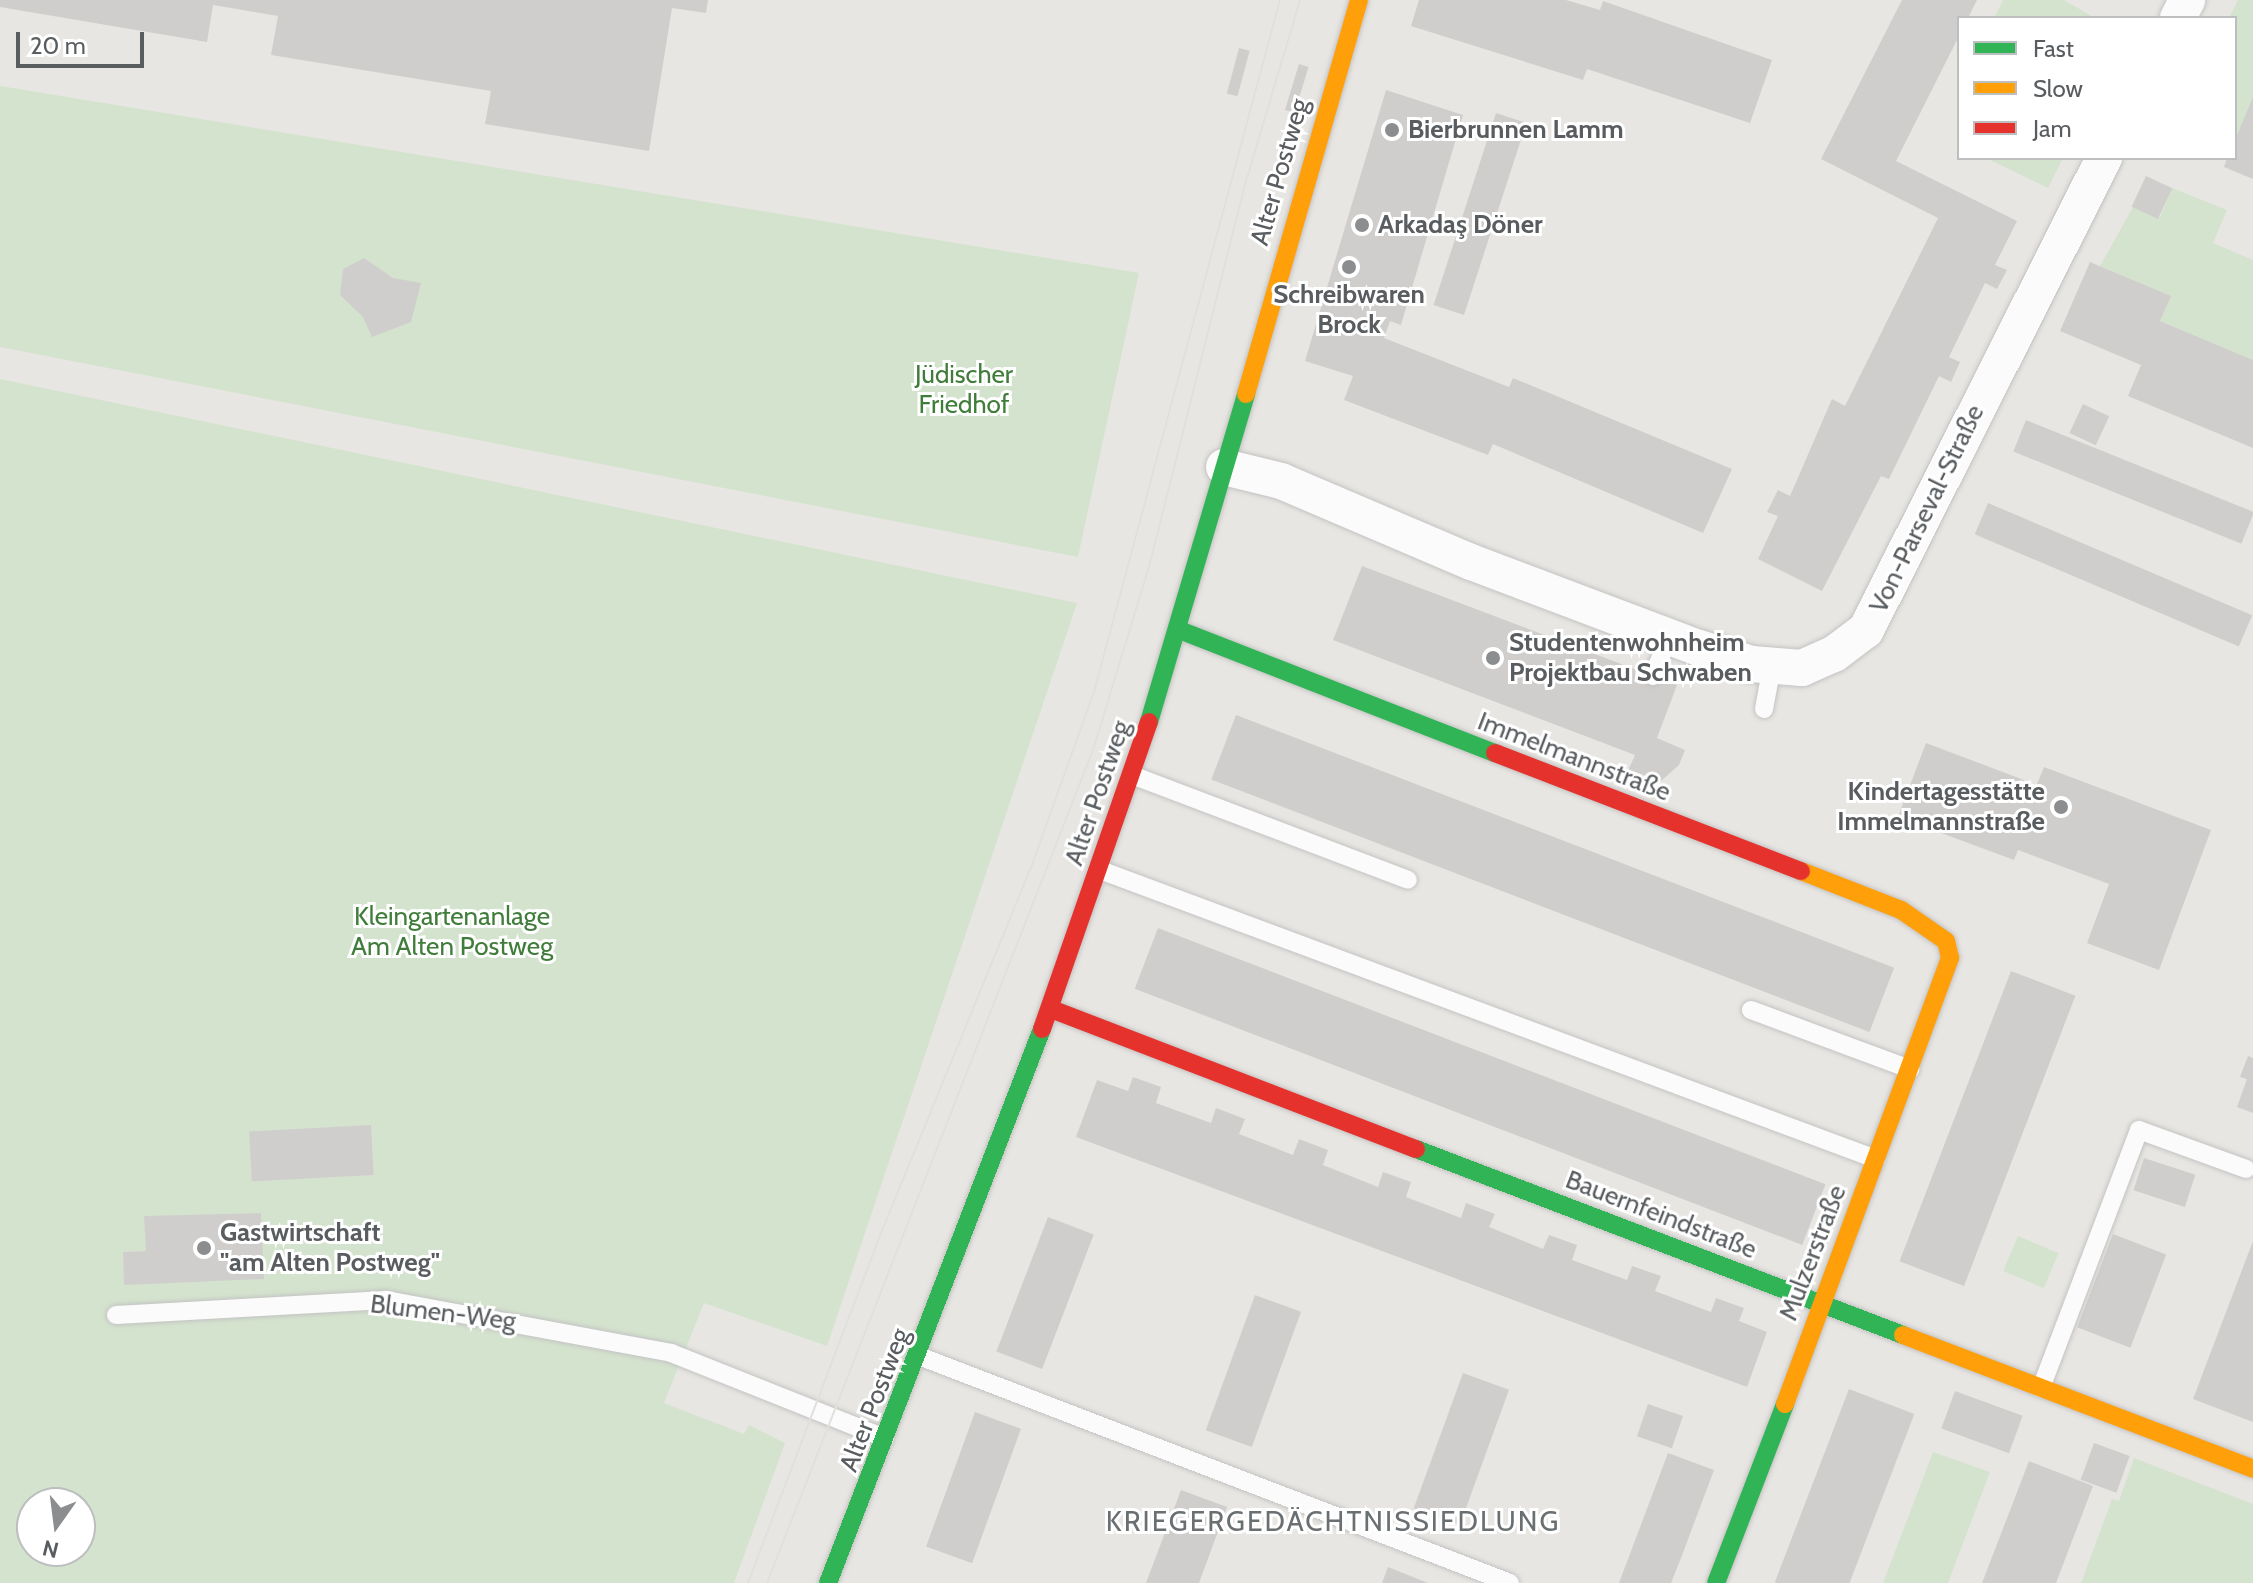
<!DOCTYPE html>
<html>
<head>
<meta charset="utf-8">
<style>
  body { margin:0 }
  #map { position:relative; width:2253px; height:1583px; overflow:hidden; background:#e8e6e2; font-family:Cabin,sans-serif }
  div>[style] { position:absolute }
  .green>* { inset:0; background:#d4e3ce; transform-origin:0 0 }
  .building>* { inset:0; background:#d0cecc; transform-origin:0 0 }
  .roads { filter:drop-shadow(0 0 2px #c3c3c3) drop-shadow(0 0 2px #c3c3c3) }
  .lane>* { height:18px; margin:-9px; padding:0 9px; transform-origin:9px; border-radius:9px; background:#fcfbfb }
  .street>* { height:36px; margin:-18px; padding:0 18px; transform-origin:18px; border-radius:18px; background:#fcfbfb }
  .fast>* { height:18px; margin:-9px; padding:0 9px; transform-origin:9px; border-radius:9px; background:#30b455 }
  .slow>* { height:18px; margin:-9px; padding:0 9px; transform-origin:9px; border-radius:9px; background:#ff9f0a }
  .jam>* { height:18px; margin:-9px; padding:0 9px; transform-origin:9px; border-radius:9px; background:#e5322d }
  .tram>* { height:2px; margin:-1px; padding:0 1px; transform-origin:1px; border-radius:1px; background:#e0e0df }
  .dots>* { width:22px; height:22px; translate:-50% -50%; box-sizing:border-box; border:4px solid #fff; border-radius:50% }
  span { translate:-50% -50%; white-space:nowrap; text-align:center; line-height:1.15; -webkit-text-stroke:6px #fff; paint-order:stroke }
  .poi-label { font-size:26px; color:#595d60; font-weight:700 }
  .left { translate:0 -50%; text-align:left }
  .right { translate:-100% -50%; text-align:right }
  .street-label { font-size:26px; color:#595d60 }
  .park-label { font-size:26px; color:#407d3a }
  .neighbourhood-label { font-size:28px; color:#6a6f71; letter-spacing:2px }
  .legend { position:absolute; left:1957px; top:16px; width:280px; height:144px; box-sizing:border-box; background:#fff; border:2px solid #bdbebf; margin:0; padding:10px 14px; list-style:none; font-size:24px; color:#595d60 }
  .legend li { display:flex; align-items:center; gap:16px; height:40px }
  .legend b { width:40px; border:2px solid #bdbebf }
  .north { position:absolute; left:16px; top:1487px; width:80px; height:80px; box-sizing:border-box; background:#fff; border:2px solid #bdbebf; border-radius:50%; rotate:194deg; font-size:22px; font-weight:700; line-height:32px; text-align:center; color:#595d60 }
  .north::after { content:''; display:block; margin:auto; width:28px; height:36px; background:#8b8d8e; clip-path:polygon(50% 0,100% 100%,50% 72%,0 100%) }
  .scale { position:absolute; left:16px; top:32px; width:128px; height:36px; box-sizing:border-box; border:4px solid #595d60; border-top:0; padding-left:10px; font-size:24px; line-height:28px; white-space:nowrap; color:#595d60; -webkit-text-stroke:6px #fff; paint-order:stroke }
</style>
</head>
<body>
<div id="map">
  <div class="green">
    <i style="clip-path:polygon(2003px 0,2064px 0,2095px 18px,1994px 18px)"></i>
    <i style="clip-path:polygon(2238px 0,2253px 0,2253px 102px,2235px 140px,2235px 18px,2229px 18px)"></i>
    <i style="clip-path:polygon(0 86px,1139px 273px,1078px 557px,0 347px)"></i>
    <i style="clip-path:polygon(1986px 158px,2063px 158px,2048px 188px)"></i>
    <i style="clip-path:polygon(2172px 188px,2227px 210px,2213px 243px,2253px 260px,2253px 360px,2160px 321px,2170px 296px,2100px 266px,2133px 207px,2160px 217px)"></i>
    <i style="clip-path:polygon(evenodd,0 379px,1077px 603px,827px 1346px,704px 1303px,664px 1403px,744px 1434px,749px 1425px,785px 1443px,734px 1583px,0 1583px,0 379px,32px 1503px,80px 1503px,80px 1551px,32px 1551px,32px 1503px)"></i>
    <i style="left:2018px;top:1236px;width:44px;height:38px;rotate:23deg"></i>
    <i style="clip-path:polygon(1933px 1452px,1990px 1472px,1948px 1583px,1883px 1583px)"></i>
    <i style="clip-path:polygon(2134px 1458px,2253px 1504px,2253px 1583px,2081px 1583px,2112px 1499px,2119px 1501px)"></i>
  </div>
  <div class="building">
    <i style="clip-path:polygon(0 0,708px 0,706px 13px,672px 8px,649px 151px,485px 124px,491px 91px,271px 55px,278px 16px,213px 5px,207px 42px,0 7px)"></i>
    <i style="clip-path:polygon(1419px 0,1566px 0,1600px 10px,1603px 1px,1772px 60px,1750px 123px,1587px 69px,1583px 80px,1411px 26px)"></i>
    <i style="clip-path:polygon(1902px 0,1977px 0,1968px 18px,1959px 18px,1959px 36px,1896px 161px,2017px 221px,1995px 265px,2007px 270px,1997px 289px,1985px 283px,1949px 357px,1960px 362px,1951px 382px,1939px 376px,1889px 479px,1881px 476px,1822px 591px,1758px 559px,1778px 516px,1767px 512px,1778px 490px,1790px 496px,1832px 399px,1845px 406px,1938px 218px,1821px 159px)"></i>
    <i style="left:1239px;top:48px;width:11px;height:47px;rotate:15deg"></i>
    <i style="left:1299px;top:64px;width:10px;height:48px;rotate:17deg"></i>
    <i style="clip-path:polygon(1386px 90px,1463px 115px,1401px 325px,1390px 321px,1384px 338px,1509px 387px,1513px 378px,1732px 469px,1703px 533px,1493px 444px,1488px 455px,1344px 400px,1353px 376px,1305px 361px)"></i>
    <i style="clip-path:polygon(2253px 97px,2253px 179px,2224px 167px,2227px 158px,2235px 158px,2235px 140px)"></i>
    <i style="left:1496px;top:113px;width:32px;height:202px;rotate:18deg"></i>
    <i style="left:2146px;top:176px;width:29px;height:34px;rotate:25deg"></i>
    <i style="clip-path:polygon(364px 258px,393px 278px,421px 283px,411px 322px,372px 337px,363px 317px,340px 295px,343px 269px)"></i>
    <i style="clip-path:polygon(2090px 262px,2171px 296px,2160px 321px,2253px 360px,2253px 448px,2128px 396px,2141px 365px,2060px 331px)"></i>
    <i style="left:2083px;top:404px;width:29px;height:32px;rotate:25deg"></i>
    <i style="left:2026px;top:420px;width:246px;height:34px;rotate:22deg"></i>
    <i style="left:1988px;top:503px;width:287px;height:34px;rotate:23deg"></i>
    <i style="clip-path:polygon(1362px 566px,1677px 685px,1657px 738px,1685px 750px,1679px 765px,1661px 781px,1625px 778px,1635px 755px,1333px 640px)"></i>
    <i style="left:1236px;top:715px;width:705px;height:69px;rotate:21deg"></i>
    <i style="clip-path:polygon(1926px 743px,2024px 780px,2019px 792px,2032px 796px,2044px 767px,2211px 830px,2159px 970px,2087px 943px,2109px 884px,2018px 850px,2014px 860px,1898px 817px)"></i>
    <i style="left:1158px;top:928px;width:715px;height:65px;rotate:21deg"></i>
    <i style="left:2011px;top:971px;width:69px;height:311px;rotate:21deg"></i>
    <i style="clip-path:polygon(2248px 1056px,2253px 1058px,2253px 1113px,2237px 1107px,2247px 1079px,2240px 1077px)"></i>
    <i style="clip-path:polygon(1133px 1077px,1161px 1087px,1156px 1103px,1211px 1123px,1216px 1108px,1245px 1119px,1239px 1134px,1293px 1155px,1299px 1139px,1328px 1150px,1323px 1165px,1378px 1187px,1383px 1172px,1411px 1182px,1406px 1197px,1461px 1218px,1466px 1203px,1495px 1214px,1489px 1227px,1543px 1249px,1549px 1235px,1577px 1245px,1572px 1260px,1627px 1280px,1632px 1266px,1661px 1276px,1655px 1291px,1711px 1312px,1716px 1298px,1744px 1308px,1739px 1321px,1767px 1332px,1747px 1387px,1076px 1137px,1097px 1080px,1128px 1091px)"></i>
    <i style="left:371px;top:1125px;width:50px;height:122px;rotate:87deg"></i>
    <i style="left:2144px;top:1158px;width:54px;height:34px;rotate:18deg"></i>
    <i style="clip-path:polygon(261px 1213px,264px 1279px,124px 1285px,123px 1252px,146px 1251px,144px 1216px)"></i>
    <i style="left:1048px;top:1217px;width:49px;height:144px;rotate:21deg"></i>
    <i style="left:2113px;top:1234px;width:57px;height:100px;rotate:21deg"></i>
    <i style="clip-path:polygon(2253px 1241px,2253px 1422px,2193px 1399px)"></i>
    <i style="left:1255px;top:1295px;width:49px;height:144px;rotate:20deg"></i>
    <i style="left:1463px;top:1373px;width:49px;height:144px;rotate:20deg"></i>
    <i style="left:1849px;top:1389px;width:70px;height:207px;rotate:21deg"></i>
    <i style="left:1955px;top:1391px;width:72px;height:40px;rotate:20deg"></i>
    <i style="left:1648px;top:1404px;width:37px;height:34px;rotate:19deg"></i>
    <i style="left:975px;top:1412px;width:49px;height:143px;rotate:20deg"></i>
    <i style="left:2094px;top:1443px;width:38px;height:39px;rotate:20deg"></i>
    <i style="clip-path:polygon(1668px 1453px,1714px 1470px,1681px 1558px,1671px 1583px,1619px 1583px)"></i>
    <i style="clip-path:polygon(2029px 1461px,2093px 1486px,2056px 1583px,1982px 1583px)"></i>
    <i style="clip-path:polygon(1181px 1490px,1227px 1507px,1199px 1583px,1146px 1583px)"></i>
    <i style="clip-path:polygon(1388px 1567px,1428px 1583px,1382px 1583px)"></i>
  </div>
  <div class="roads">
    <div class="lane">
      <i style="left:1653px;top:676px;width:42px;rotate:-67.7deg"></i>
      <i style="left:1764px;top:709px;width:44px;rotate:-79.5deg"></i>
      <i style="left:1132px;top:775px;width:295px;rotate:20.8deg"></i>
      <i style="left:1100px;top:870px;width:828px;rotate:20.43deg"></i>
      <i style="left:1751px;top:1010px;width:170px;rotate:20.4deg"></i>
      <i style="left:116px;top:1315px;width:270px;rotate:-3.2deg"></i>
      <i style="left:386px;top:1300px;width:290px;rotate:10.5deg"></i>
      <i style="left:671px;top:1353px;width:230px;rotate:21.7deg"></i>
      <i style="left:919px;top:1356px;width:633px;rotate:21.01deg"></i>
      <i style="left:2041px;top:1388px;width:276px;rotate:-69.2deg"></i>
      <i style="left:2139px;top:1130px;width:114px;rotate:20deg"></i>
    </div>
    <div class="street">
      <i style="left:2178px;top:18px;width:20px;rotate:-63deg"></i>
      <i style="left:1224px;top:467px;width:59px;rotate:13.8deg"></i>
      <i style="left:1281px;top:481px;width:207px;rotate:23.1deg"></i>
      <i style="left:1471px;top:562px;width:244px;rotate:20.7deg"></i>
      <i style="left:1699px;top:648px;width:55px;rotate:16.8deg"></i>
      <i style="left:1752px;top:664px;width:50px;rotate:4.6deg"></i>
      <i style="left:1802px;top:668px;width:35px;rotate:-24deg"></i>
      <i style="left:1834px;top:654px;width:40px;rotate:-37deg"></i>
      <i style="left:1866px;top:630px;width:529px;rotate:-63.24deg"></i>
    </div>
    <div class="fast">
      <i style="left:1179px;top:630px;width:339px;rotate:21.3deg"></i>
      <i style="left:1149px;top:722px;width:342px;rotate:-73.5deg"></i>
      <i style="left:1416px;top:1149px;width:521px;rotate:20.9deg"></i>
      <i style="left:828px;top:1583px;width:594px;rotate:-68.88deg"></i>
      <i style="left:1716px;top:1583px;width:192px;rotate:-68.9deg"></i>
    </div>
    <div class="slow">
      <i style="left:1246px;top:394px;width:410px;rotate:-74deg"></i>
      <i style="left:1903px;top:1335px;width:375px;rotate:20.9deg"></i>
      <i style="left:1785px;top:1404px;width:476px;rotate:-69.7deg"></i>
      <i style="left:1950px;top:958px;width:17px;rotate:-103deg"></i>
      <i style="left:1946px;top:941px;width:55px;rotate:-145.4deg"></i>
      <i style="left:1901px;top:910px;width:107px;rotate:-158.7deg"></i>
    </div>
    <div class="jam">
      <i style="left:1495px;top:753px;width:328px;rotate:21.1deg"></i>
      <i style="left:1051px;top:1009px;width:391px;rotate:21deg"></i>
      <i style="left:1042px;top:1029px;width:325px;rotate:-70.8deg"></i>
    </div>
  </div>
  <div class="tram">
    <i style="left:748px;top:1583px;width:369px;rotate:-69.2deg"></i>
    <i style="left:879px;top:1238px;width:406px;rotate:-67.7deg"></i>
    <i style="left:1033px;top:862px;width:181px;rotate:-70.3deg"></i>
    <i style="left:1094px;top:692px;width:717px;rotate:-74.96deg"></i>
    <i style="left:767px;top:1583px;width:895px;rotate:-68.63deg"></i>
    <i style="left:1093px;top:750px;width:191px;rotate:-73deg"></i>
    <i style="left:1149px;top:567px;width:401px;rotate:-75.9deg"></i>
    <i style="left:1247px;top:178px;width:186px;rotate:-73.4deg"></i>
  </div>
  <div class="dots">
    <i style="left:1392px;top:130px;background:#8b8d8e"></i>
    <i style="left:1362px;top:225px;background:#8b8d8e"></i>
    <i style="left:1349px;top:267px;background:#8b8d8e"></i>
    <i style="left:1493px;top:658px;background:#8b8d8e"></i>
    <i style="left:2061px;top:807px;background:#8b8d8e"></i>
    <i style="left:204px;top:1248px;background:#8b8d8e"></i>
  </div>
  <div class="poi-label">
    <span class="left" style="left:1408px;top:130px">Bierbrunnen Lamm</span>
    <span class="left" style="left:1378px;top:225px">Arkadaş Döner</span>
    <span style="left:1349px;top:310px">Schreibwaren<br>Brock</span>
    <span class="left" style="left:1509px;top:658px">Studentenwohnheim<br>Projektbau Schwaben</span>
    <span class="right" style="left:2045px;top:807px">Kindertagesstätte<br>Immelmannstraße</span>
    <span class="left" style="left:220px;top:1248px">Gastwirtschaft<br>"am Alten Postweg"</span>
  </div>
  <div class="street-label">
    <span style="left:1280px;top:172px;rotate:-74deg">Alter Postweg</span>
    <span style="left:1927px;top:509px;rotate:-64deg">Von-Parseval-Straße</span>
    <span style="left:1574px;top:757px;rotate:21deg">Immelmannstraße</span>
    <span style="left:1098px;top:793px;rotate:-71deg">Alter Postweg</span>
    <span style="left:1661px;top:1215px;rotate:21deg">Bauernfeindstraße</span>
    <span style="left:1813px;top:1253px;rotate:-69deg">Mulzerstraße</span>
    <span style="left:443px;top:1313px;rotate:7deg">Blumen-Weg</span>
    <span style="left:875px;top:1400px;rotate:-69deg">Alter Postweg</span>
  </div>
  <div class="park-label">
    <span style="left:964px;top:390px">Jüdischer<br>Friedhof</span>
    <span style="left:452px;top:932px">Kleingartenanlage<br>Am Alten Postweg</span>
  </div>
  <div class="neighbourhood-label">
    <span style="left:1333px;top:1521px">KRIEGERGEDÄCHTNISSIEDLUNG</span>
  </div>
  <ul class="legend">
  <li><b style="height:10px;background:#30b455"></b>Fast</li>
  <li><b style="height:10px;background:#ff9f0a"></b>Slow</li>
  <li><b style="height:10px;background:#e5322d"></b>Jam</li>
  </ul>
  <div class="north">N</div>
  <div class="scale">20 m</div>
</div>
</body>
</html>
